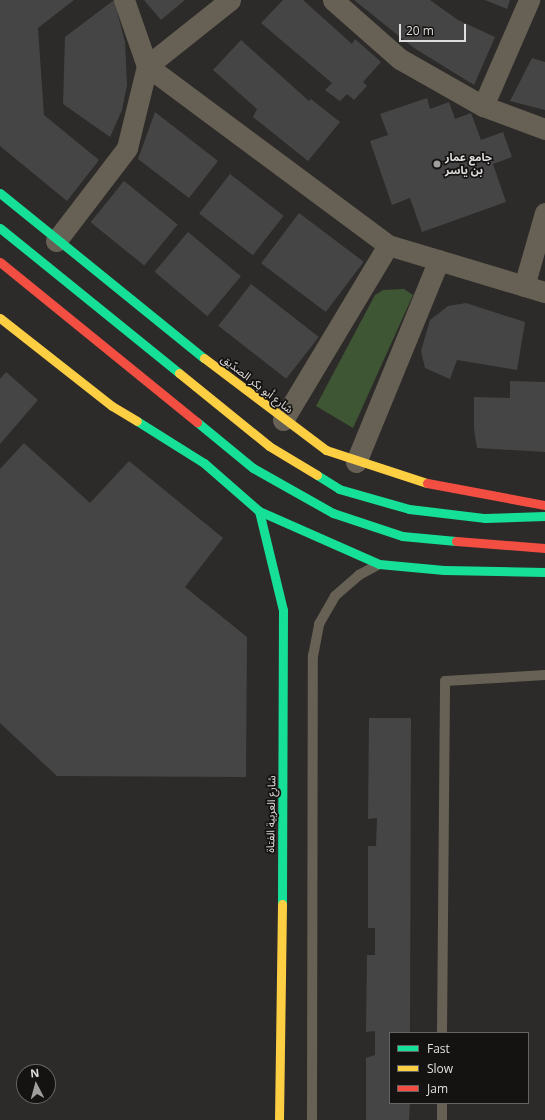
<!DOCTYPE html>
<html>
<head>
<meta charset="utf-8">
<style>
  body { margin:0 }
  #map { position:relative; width:545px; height:1120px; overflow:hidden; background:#2d2b29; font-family:"Open Sans","Noto Sans Arabic",sans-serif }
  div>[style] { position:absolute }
  .green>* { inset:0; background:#3e5633 }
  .building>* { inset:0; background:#464545; transform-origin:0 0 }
  .lane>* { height:10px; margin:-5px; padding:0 5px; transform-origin:5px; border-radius:5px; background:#676054 }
  .street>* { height:21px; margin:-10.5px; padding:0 10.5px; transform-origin:10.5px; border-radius:10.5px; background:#676054 }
  .fast>* { height:9px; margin:-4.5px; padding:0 4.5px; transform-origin:4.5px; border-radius:4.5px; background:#16e098 }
  .slow>* { height:9px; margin:-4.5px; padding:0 4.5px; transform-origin:4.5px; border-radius:4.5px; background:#ffcf43 }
  .jam>* { height:9px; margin:-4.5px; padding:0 4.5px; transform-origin:4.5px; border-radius:4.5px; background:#f24e42 }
  .dots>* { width:11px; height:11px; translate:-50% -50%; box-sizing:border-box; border:2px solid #151312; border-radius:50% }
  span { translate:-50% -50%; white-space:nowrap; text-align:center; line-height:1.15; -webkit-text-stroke:3.5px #151312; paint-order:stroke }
  .poi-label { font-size:11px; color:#e0dedc; font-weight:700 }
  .left { translate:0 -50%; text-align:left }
  .street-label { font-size:11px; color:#e0dedc }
  .legend { position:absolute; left:389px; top:1032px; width:140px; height:72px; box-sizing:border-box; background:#151312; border:1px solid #666463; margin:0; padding:5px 7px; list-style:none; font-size:12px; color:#e0dedc }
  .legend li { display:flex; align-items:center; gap:8px; height:20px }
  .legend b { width:20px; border:1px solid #666463 }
  .north { position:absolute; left:16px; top:1064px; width:40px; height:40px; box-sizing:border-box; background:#151312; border:1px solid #666463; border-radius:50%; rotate:354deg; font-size:11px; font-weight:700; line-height:16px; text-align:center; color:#e0dedc }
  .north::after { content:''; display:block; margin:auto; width:14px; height:18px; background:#a19f9d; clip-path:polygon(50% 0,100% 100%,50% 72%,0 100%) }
  .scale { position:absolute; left:399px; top:24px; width:67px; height:18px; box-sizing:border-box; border:2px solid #e0dedc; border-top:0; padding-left:5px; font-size:12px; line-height:14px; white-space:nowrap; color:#e0dedc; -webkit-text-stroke:3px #151312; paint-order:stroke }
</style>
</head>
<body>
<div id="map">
  <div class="green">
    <i style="clip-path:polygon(404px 289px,413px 295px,353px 428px,316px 406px,375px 295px,383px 290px)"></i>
  </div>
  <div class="building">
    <i style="clip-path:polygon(0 0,74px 0,38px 28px,44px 115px,99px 160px,67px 201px,0 146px)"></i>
    <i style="clip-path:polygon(114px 0,125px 42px,127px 85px,122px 110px,110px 137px,63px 104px,65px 37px)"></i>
    <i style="clip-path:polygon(144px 0,185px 0,161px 20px)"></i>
    <i style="clip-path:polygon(283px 0,303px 0,352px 44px,355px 39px,381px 62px,363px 82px,367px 86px,354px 100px,347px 94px,340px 101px,325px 90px,332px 83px,261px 23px)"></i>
    <i style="clip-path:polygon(354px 0,430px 0,458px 20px,495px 37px,474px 85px,414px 48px)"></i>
    <i style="clip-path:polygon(485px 0,510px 0,507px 9px)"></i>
    <i style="clip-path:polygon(241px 40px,309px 101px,311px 99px,340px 122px,308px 161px,253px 117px,257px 109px,213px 70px)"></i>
    <i style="clip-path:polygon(532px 58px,545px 62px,545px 110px,510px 101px)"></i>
    <i style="clip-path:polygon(427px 98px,430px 109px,449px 102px,455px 119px,471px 113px,481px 140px,503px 132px,512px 157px,493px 164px,506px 202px,422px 232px,410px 198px,392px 205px,370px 141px,388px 135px,380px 114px)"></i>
    <i style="clip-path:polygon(155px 112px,218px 161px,189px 198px,138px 159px)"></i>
    <i style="left:230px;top:174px;width:68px;height:50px;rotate:38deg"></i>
    <i style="left:124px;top:181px;width:69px;height:53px;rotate:39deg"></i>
    <i style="left:299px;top:213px;width:81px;height:63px;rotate:37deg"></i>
    <i style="left:188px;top:232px;width:69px;height:52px;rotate:40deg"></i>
    <i style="left:251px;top:284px;width:86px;height:53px;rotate:38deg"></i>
    <i style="clip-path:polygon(466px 303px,525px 322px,517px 370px,457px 360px,450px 379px,425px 368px,421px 351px,430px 320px,448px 306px)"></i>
    <i style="clip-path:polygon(6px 372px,38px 400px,0 444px,0 379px)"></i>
    <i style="clip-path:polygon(510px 381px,545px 382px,545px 452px,477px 448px,474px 429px,474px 397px,510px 398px)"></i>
    <i style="clip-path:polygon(24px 443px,90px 503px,129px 461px,223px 538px,185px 587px,247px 637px,246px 777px,57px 776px,0 723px,0 469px)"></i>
    <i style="clip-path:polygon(369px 718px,411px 718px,410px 1033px,390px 1033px,390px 1103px,410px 1103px,409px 1120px,366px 1120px,366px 1058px,375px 1055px,375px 1031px,366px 1032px,367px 955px,375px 955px,375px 928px,368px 928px,368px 846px,376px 846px,377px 818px,368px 819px)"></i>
  </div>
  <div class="lane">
    <i style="left:442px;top:1033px;width:352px;rotate:-89.5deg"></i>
    <i style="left:445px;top:681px;width:100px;rotate:-3.4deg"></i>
    <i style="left:312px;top:1120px;width:464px;rotate:-89.9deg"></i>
    <i style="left:313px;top:656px;width:33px;rotate:-79deg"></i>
    <i style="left:319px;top:624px;width:32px;rotate:-60deg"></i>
    <i style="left:335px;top:596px;width:32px;rotate:-41deg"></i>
    <i style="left:359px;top:575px;width:21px;rotate:-28deg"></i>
    <i style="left:442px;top:1120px;width:17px;rotate:-90deg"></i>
  </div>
  <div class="street">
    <i style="left:230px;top:0;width:106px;rotate:141.5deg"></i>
    <i style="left:147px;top:66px;width:300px;rotate:36.6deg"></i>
    <i style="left:388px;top:245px;width:164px;rotate:16.7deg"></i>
    <i style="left:333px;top:0;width:89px;rotate:41.4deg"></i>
    <i style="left:400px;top:59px;width:95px;rotate:29.5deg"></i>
    <i style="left:483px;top:106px;width:66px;rotate:20.4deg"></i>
    <i style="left:483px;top:106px;width:116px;rotate:-66.5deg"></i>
    <i style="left:56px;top:241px;width:117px;rotate:-52.6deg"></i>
    <i style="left:127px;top:148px;width:84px;rotate:-76.3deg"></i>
    <i style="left:147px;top:66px;width:70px;rotate:-109.2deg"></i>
    <i style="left:524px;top:286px;width:76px;rotate:-74deg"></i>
    <i style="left:283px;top:420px;width:204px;rotate:-59deg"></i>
    <i style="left:356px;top:462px;width:218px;rotate:-67.7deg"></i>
  </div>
  <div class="fast">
    <i style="left:0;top:193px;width:262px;rotate:39deg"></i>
    <i style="left:0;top:228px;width:230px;rotate:39deg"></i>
    <i style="left:137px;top:421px;width:79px;rotate:32.1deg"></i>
    <i style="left:204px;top:463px;width:73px;rotate:41.1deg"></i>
    <i style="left:259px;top:511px;width:131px;rotate:23.8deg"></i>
    <i style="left:379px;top:564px;width:65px;rotate:5.3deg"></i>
    <i style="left:444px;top:570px;width:101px;rotate:1.1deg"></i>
    <i style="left:197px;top:422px;width:72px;rotate:39.4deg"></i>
    <i style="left:253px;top:468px;width:92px;rotate:29.4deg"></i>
    <i style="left:333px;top:513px;width:73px;rotate:18.4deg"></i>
    <i style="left:402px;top:536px;width:54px;rotate:5.3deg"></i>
    <i style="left:317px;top:475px;width:26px;rotate:32deg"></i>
    <i style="left:339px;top:489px;width:73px;rotate:15.9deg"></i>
    <i style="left:409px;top:509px;width:77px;rotate:6.8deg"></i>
    <i style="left:485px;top:518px;width:60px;rotate:-1.9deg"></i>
    <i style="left:259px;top:511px;width:102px;rotate:76.4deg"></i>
    <i style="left:283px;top:610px;width:294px;rotate:90.2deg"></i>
  </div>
  <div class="slow">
    <i style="left:0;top:318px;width:142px;rotate:38.2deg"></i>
    <i style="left:112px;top:406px;width:29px;rotate:31deg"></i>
    <i style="left:204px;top:358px;width:153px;rotate:37deg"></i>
    <i style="left:326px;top:450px;width:106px;rotate:18.1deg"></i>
    <i style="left:179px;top:373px;width:116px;rotate:39deg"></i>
    <i style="left:269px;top:446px;width:56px;rotate:31.1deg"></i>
    <i style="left:279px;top:1120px;width:216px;rotate:-89.2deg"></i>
  </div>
  <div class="jam">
    <i style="left:0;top:262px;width:254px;rotate:39.1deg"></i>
    <i style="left:427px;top:483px;width:120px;rotate:10.6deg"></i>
    <i style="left:456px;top:541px;width:89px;rotate:4.5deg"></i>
  </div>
  <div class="dots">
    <i style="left:437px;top:164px;background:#a19f9d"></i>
  </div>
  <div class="poi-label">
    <span class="left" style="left:445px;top:164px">جامع عمار<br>بن ياسر</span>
  </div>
  <div class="street-label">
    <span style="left:257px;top:384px;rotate:38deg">شارع أبو بكر الصدّيق</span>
    <span style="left:271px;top:814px;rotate:-89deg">شارع العربية الفتاة</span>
  </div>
  <ul class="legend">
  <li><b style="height:5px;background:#16e098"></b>Fast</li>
  <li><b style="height:5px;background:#ffcf43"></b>Slow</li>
  <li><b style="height:5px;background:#f24e42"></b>Jam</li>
  </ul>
  <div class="north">N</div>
  <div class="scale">20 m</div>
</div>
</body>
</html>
